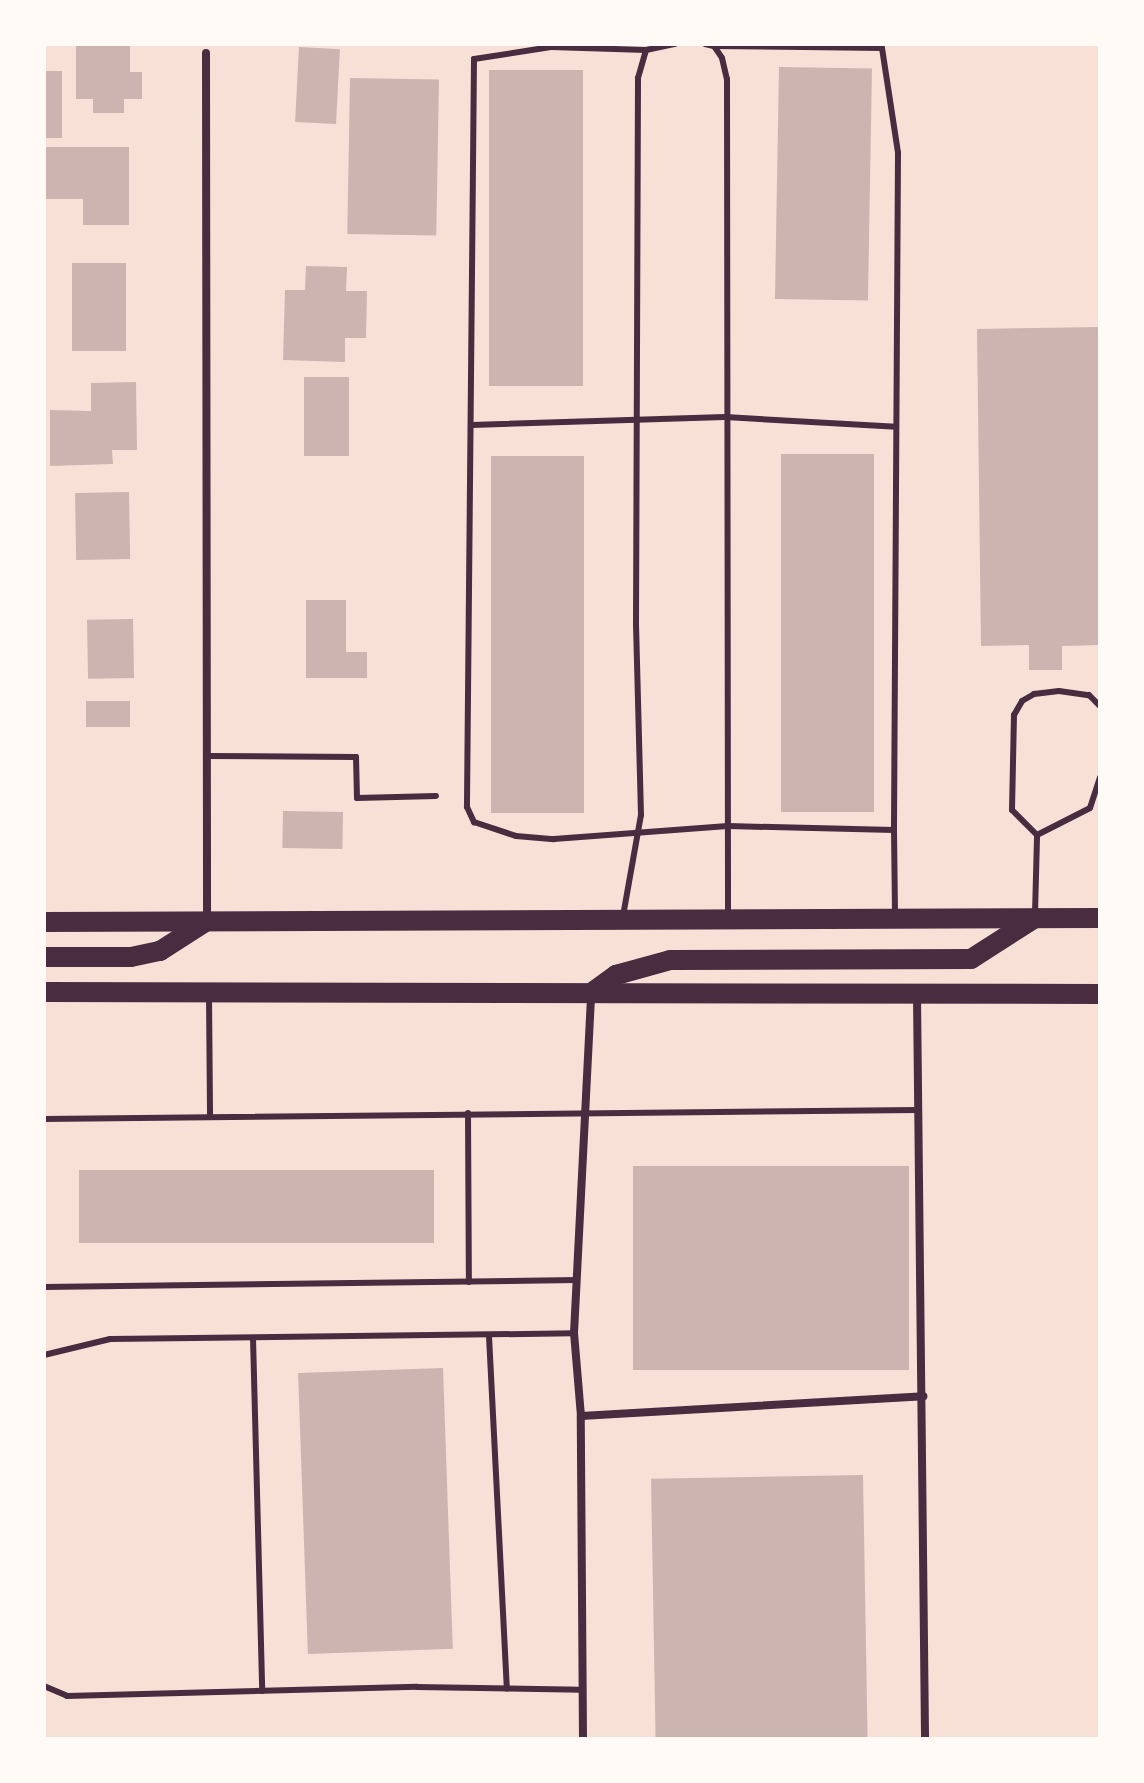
<!DOCTYPE html>
<html>
<head>
<meta charset="utf-8">
<style>
  body { margin:0 }
  #map { position:relative; width:1144px; height:1783px; overflow:hidden; background:#f7e1d7; font-family:Inter,sans-serif }
  div>[style] { position:absolute }
  .building>* { inset:0; background:#ccb4b1; transform-origin:0 0 }
  .service>* { height:6px; margin:-3px; padding:0 3px; transform-origin:3px; border-radius:3px; background:#4a2c40 }
  .minor>* { height:8px; margin:-4px; padding:0 4px; transform-origin:4px; border-radius:4px; background:#4a2c40 }
  .primary>* { height:20px; margin:-10px; padding:0 10px; transform-origin:10px; border-radius:10px; background:#4a2c40 }
  span { translate:-50% -50%; white-space:nowrap; text-align:center; line-height:1.15; -webkit-text-stroke:6px #fffaf5; paint-order:stroke }
  .frame { position:absolute; inset:0; border:46px solid #fffaf5; pointer-events:none }
</style>
</head>
<body>
<div id="map">
  <div class="building">
    <i style="clip-path:polygon(76px 44px,130px 44px,130px 72px,142px 72px,142px 99px,124px 99px,124px 113px,93px 113px,93px 99px,76px 99px)"></i>
    <i style="left:299px;top:47px;width:41px;height:75px;rotate:3deg"></i>
    <i style="left:779px;top:67px;width:93px;height:232px;rotate:1deg"></i>
    <i style="left:489px;top:70px;width:94px;height:316px"></i>
    <i style="left:44px;top:71px;width:18px;height:67px"></i>
    <i style="left:350px;top:78px;width:89px;height:156px;rotate:1deg"></i>
    <i style="clip-path:polygon(44px 147px,129px 147px,129px 225px,83px 225px,83px 199px,44px 199px)"></i>
    <i style="left:126px;top:263px;width:88px;height:54px;rotate:90deg"></i>
    <i style="clip-path:polygon(306px 266px,347px 267px,346px 291px,367px 291px,366px 338px,345px 338px,345px 362px,283px 360px,285px 290px,305px 290px)"></i>
    <i style="clip-path:polygon(1100px 327px,1100px 645px,1062px 646px,1062px 670px,1029px 670px,1029px 645px,981px 646px,977px 329px)"></i>
    <i style="left:304px;top:377px;width:45px;height:79px"></i>
    <i style="clip-path:polygon(136px 382px,137px 450px,112px 450px,113px 464px,50px 466px,50px 410px,91px 411px,91px 383px)"></i>
    <i style="left:781px;top:454px;width:93px;height:358px"></i>
    <i style="left:584px;top:456px;width:357px;height:93px;rotate:90deg"></i>
    <i style="left:129px;top:492px;width:67px;height:54px;rotate:89deg"></i>
    <i style="clip-path:polygon(306px 600px,346px 600px,346px 652px,367px 652px,367px 678px,306px 678px)"></i>
    <i style="left:133px;top:619px;width:59px;height:46px;rotate:89deg"></i>
    <i style="left:86px;top:701px;width:44px;height:26px"></i>
    <i style="left:283px;top:811px;width:60px;height:37px;rotate:1deg"></i>
    <i style="left:633px;top:1166px;width:276px;height:204px"></i>
    <i style="left:434px;top:1170px;width:73px;height:355px;rotate:90deg"></i>
    <i style="left:443px;top:1368px;width:281px;height:145px;rotate:88deg"></i>
    <i style="left:863px;top:1475px;width:264px;height:212px;rotate:89deg"></i>
  </div>
  <div class="service">
    <i style="left:705px;top:44px;width:9px;rotate:13deg"></i>
    <i style="left:714px;top:46px;width:14px;rotate:56deg"></i>
    <i style="left:722px;top:58px;width:22px;rotate:77deg"></i>
    <i style="left:727px;top:79px;width:839px;rotate:89.93deg"></i>
    <i style="left:714px;top:46px;width:168px;rotate:0.7deg"></i>
    <i style="left:882px;top:48px;width:106px;rotate:81.3deg"></i>
    <i style="left:898px;top:153px;width:677px;rotate:90.34deg"></i>
    <i style="left:646px;top:50px;width:95px;rotate:-178.2deg"></i>
    <i style="left:551px;top:47px;width:78px;rotate:171.1deg"></i>
    <i style="left:474px;top:59px;width:748px;rotate:90.54deg"></i>
    <i style="left:467px;top:807px;width:17px;rotate:65deg"></i>
    <i style="left:474px;top:822px;width:44px;rotate:18.4deg"></i>
    <i style="left:516px;top:836px;width:38px;rotate:5deg"></i>
    <i style="left:554px;top:839px;width:174px;rotate:-4.3deg"></i>
    <i style="left:728px;top:826px;width:166px;rotate:1.4deg"></i>
    <i style="left:894px;top:830px;width:85px;rotate:89.3deg"></i>
    <i style="left:472px;top:425px;width:253px;rotate:-1.8deg"></i>
    <i style="left:725px;top:417px;width:171px;rotate:3.3deg"></i>
    <i style="left:206px;top:756px;width:150px;rotate:0.4deg"></i>
    <i style="left:356px;top:757px;width:41px;rotate:88.6deg"></i>
    <i style="left:357px;top:798px;width:79px;rotate:-1.5deg"></i>
    <i style="left:1037px;top:835px;width:59px;rotate:-27deg"></i>
    <i style="left:1090px;top:808px;width:32px;rotate:-72deg"></i>
    <i style="left:1035px;top:914px;width:79px;rotate:-88.5deg"></i>
    <i style="left:1037px;top:835px;width:35px;rotate:-135deg"></i>
    <i style="left:1012px;top:810px;width:95px;rotate:-88.8deg"></i>
    <i style="left:1014px;top:715px;width:16px;rotate:-60deg"></i>
    <i style="left:1022px;top:701px;width:14px;rotate:-30deg"></i>
    <i style="left:1034px;top:694px;width:25px;rotate:-7deg"></i>
    <i style="left:1059px;top:691px;width:30px;rotate:8deg"></i>
    <i style="left:1089px;top:695px;width:16px;rotate:45deg"></i>
    <i style="left:623px;top:916px;width:103px;rotate:-79.9deg"></i>
    <i style="left:641px;top:815px;width:190px;rotate:-91.5deg"></i>
    <i style="left:636px;top:625px;width:547px;rotate:-89.79deg"></i>
    <i style="left:638px;top:78px;width:29px;rotate:-74deg"></i>
    <i style="left:646px;top:50px;width:30px;rotate:-12deg"></i>
    <i style="left:209px;top:996px;width:121px;rotate:89.5deg"></i>
    <i style="left:468px;top:1113px;width:169px;rotate:89.7deg"></i>
    <i style="left:44px;top:1119px;width:874px;rotate:-0.59deg"></i>
    <i style="left:44px;top:1287px;width:533px;rotate:-0.75deg"></i>
    <i style="left:489px;top:1336px;width:353px;rotate:87.1deg"></i>
    <i style="left:253px;top:1338px;width:353px;rotate:88.5deg"></i>
    <i style="left:44px;top:1355px;width:68px;rotate:-13.6deg"></i>
    <i style="left:110px;top:1339px;width:464px;rotate:-0.7deg"></i>
    <i style="left:44px;top:1686px;width:25px;rotate:23deg"></i>
    <i style="left:67px;top:1696px;width:350px;rotate:-1.5deg"></i>
    <i style="left:417px;top:1687px;width:164px;rotate:1deg"></i>
  </div>
  <div class="minor">
    <i style="left:206px;top:53px;width:867px;rotate:89.93deg"></i>
    <i style="left:917px;top:996px;width:743px;rotate:89.38deg"></i>
    <i style="left:581px;top:1416px;width:343px;rotate:-3.3deg"></i>
    <i style="left:583px;top:1739px;width:323px;rotate:-90.4deg"></i>
    <i style="left:581px;top:1416px;width:83px;rotate:-94.8deg"></i>
    <i style="left:574px;top:1333px;width:340px;rotate:-87.1deg"></i>
  </div>
  <div class="primary">
    <i style="left:44px;top:922px;width:1056px;rotate:-0.22deg"></i>
    <i style="left:44px;top:957px;width:87px"></i>
    <i style="left:131px;top:957px;width:30px;rotate:-12deg"></i>
    <i style="left:160px;top:951px;width:56px;rotate:-32.6deg"></i>
    <i style="left:44px;top:992px;width:1056px;rotate:0.11deg"></i>
    <i style="left:591px;top:993px;width:31px;rotate:-36deg"></i>
    <i style="left:616px;top:975px;width:56px;rotate:-15.5deg"></i>
    <i style="left:670px;top:960px;width:301px;rotate:-0.2deg"></i>
    <i style="left:971px;top:959px;width:76px;rotate:-32.6deg"></i>
  </div>
  <div class="frame"></div>
</div>
</body>
</html>
